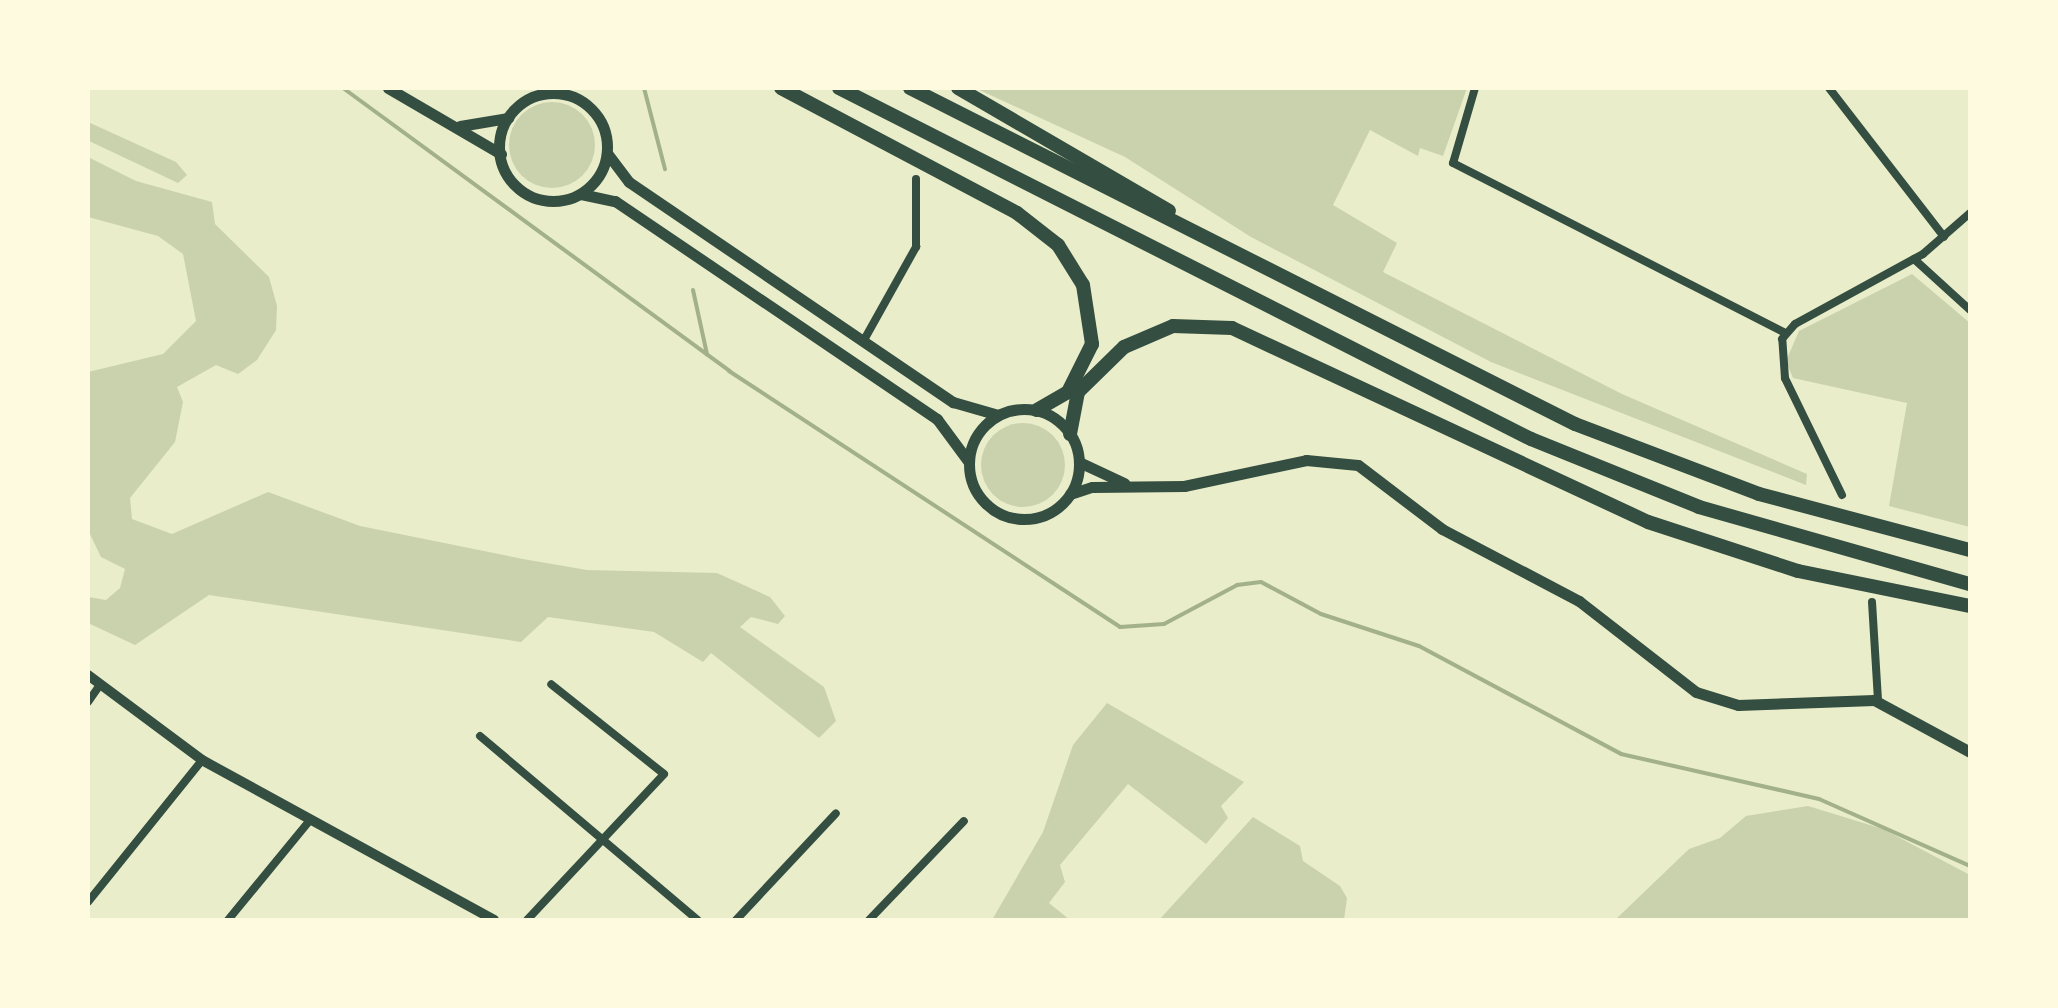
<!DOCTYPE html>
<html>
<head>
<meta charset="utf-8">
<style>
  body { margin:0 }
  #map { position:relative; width:2058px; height:1008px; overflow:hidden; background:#e9edc9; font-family:Ubuntu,sans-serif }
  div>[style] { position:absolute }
  .green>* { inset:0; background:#cad2ad }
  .round { border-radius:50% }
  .stream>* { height:4px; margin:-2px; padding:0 2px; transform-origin:2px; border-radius:2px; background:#a3b18a }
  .minor>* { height:8px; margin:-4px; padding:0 4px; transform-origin:4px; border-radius:4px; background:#344e41 }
  .tertiary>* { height:10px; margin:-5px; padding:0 5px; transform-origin:5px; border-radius:5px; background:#344e41 }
  .secondary>* { height:11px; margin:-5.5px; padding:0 5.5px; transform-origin:5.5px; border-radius:5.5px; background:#344e41 }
  .secondary>.ring { margin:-5.5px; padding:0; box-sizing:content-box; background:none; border:11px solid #344e41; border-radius:50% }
  .motorway>* { height:14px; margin:-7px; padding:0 7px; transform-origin:7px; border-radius:7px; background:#344e41 }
  span { translate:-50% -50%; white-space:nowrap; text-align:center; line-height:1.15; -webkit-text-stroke:6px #fefae0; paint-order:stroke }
  .frame { position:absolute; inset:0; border:90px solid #fefae0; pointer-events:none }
</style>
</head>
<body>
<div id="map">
  <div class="green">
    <i style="clip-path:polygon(975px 88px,1467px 88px,1443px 156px,1420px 148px,1418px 156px,1370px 130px,1333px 205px,1397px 243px,1383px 272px,1622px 394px,1807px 474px,1806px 485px,1491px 362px,1251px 237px,1125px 157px)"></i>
    <i class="round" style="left:509px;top:102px;width:86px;height:86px"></i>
    <i style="clip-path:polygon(88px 122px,176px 162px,187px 175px,178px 183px,89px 141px)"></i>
    <i style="clip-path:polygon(88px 157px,136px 181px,212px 202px,215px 224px,269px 277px,277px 306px,276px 330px,257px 360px,238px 374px,216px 365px,177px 387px,183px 402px,175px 442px,130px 498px,132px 519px,172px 534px,268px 492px,360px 526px,523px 559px,587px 570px,717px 573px,770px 597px,785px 616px,778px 624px,751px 617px,740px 627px,824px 687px,836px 721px,819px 738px,711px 653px,703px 662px,654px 632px,548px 617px,521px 642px,209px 595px,135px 645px,88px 623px,88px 597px,106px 600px,120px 588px,125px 569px,101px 557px,88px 530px,88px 372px,163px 354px,196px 321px,183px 254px,158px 236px,88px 217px)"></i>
    <i style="clip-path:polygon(1912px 274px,1970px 323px,1970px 527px,1889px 506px,1907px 403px,1793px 378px,1786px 361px,1799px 331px)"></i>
    <i class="round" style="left:981px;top:423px;width:84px;height:84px"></i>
    <i style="clip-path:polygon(1107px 703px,1244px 782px,1221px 806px,1228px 818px,1206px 844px,1128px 784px,1060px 865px,1065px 882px,1049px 903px,1070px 920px,992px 920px,1043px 832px,1073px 745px)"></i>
    <i style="clip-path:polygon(1808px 806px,1883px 829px,1970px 875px,1970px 920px,1615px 920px,1689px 849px,1720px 838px,1746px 816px)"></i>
    <i style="clip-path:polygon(1253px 817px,1300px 846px,1303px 861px,1340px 886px,1347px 898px,1344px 920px,1159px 920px)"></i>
  </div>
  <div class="stream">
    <i style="left:343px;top:88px;width:479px;rotate:36.2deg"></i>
    <i style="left:729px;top:371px;width:467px;rotate:33.2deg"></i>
    <i style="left:1120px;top:627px;width:44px;rotate:-3.9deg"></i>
    <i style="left:1164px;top:624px;width:83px;rotate:-28.1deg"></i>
    <i style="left:1237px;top:585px;width:24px;rotate:-7deg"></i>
    <i style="left:1261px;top:582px;width:68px;rotate:28.1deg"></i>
    <i style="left:1321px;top:614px;width:103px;rotate:18.1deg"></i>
    <i style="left:1419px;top:646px;width:229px;rotate:28.1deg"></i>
    <i style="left:1621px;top:754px;width:203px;rotate:12.8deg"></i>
    <i style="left:1819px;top:799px;width:165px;rotate:23.9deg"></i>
    <i style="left:644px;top:88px;width:84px;rotate:75.5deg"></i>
    <i style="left:693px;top:290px;width:66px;rotate:77.7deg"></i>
  </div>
  <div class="minor">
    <i style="left:1475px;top:88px;width:78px;rotate:106.3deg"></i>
    <i style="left:1453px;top:163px;width:373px;rotate:27.1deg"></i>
    <i style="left:1829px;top:88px;width:188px;rotate:52.3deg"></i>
    <i style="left:1914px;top:259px;width:76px;rotate:42.3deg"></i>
    <i style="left:864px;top:340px;width:107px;rotate:-60.8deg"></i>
    <i style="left:916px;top:247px;width:68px;rotate:-90deg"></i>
    <i style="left:1842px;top:495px;width:130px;rotate:-116deg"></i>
    <i style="left:1785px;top:378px;width:39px;rotate:-94deg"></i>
    <i style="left:1782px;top:339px;width:20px;rotate:-49deg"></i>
    <i style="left:1795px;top:324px;width:146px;rotate:-28.7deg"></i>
    <i style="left:1923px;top:254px;width:62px;rotate:-41.1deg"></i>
    <i style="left:1872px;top:602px;width:99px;rotate:86.5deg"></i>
    <i style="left:88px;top:702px;width:21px;rotate:-55deg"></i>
    <i style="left:480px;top:736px;width:285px;rotate:40.2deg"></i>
    <i style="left:88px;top:902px;width:182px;rotate:-51.2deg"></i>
    <i style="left:228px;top:920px;width:129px;rotate:-50.6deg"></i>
    <i style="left:527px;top:920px;width:200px;rotate:-46.8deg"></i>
    <i style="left:664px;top:774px;width:144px;rotate:-141.5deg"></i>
    <i style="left:736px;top:920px;width:146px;rotate:-46.9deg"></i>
    <i style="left:869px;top:920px;width:137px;rotate:-46.2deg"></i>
  </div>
  <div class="tertiary">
    <i style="left:88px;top:675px;width:142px;rotate:36.7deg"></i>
    <i style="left:202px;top:760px;width:333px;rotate:28.7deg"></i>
  </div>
  <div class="secondary">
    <i style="left:388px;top:88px;width:131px;rotate:30.3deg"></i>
    <i class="ring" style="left:499px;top:93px;width:97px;height:97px"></i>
    <i style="left:460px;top:126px;width:49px;rotate:-9.5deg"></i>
    <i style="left:607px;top:153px;width:36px;rotate:53deg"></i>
    <i style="left:629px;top:182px;width:392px;rotate:34.2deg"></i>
    <i style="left:953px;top:402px;width:47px;rotate:16.1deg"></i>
    <i style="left:581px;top:194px;width:35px;rotate:12deg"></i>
    <i style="left:615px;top:201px;width:389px;rotate:34.1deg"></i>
    <i style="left:937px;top:419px;width:52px;rotate:53.6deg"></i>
    <i class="ring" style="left:969px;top:409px;width:99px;height:99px"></i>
    <i style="left:1079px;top:462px;width:50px;rotate:25deg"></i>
    <i style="left:1070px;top:494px;width:23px;rotate:-18deg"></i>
    <i style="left:1092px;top:487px;width:92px;rotate:-0.6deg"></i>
    <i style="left:1184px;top:486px;width:125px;rotate:-12deg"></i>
    <i style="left:1306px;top:460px;width:52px;rotate:5.5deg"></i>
    <i style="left:1358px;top:465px;width:106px;rotate:37.3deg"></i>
    <i style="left:1442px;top:529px;width:155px;rotate:27.7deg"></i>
    <i style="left:1579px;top:601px;width:148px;rotate:37.9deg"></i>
    <i style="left:1696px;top:692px;width:44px;rotate:17.2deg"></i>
    <i style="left:1738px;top:705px;width:136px;rotate:-2.1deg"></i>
    <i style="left:1874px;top:700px;width:109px;rotate:28.4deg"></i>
  </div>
  <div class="motorway">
    <i style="left:781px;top:88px;width:267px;rotate:27.9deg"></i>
    <i style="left:1017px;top:213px;width:52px;rotate:38deg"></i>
    <i style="left:1058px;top:245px;width:47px;rotate:58deg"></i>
    <i style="left:1083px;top:285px;width:60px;rotate:81.3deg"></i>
    <i style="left:1092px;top:344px;width:54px;rotate:116.6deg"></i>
    <i style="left:1068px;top:392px;width:36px;rotate:150deg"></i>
    <i style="left:839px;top:88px;width:776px;rotate:26.9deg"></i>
    <i style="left:1531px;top:439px;width:181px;rotate:22deg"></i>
    <i style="left:1699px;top:507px;width:282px;rotate:15.9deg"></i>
    <i style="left:910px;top:88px;width:745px;rotate:26.81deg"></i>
    <i style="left:1575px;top:424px;width:197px;rotate:20.8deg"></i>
    <i style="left:1759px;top:494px;width:218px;rotate:14.9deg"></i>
    <i style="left:958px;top:88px;width:244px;rotate:30.2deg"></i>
    <i style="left:1070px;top:434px;width:43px;rotate:-79.2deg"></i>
    <i style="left:1078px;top:392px;width:64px;rotate:-44.4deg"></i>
    <i style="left:1124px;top:347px;width:53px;rotate:-23.2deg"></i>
    <i style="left:1173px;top:326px;width:59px;rotate:1.9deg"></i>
    <i style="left:1232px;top:328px;width:459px;rotate:25deg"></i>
    <i style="left:1648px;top:522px;width:158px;rotate:18.1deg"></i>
    <i style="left:1798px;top:571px;width:176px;rotate:11.5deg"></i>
  </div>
  <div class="frame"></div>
</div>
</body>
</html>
